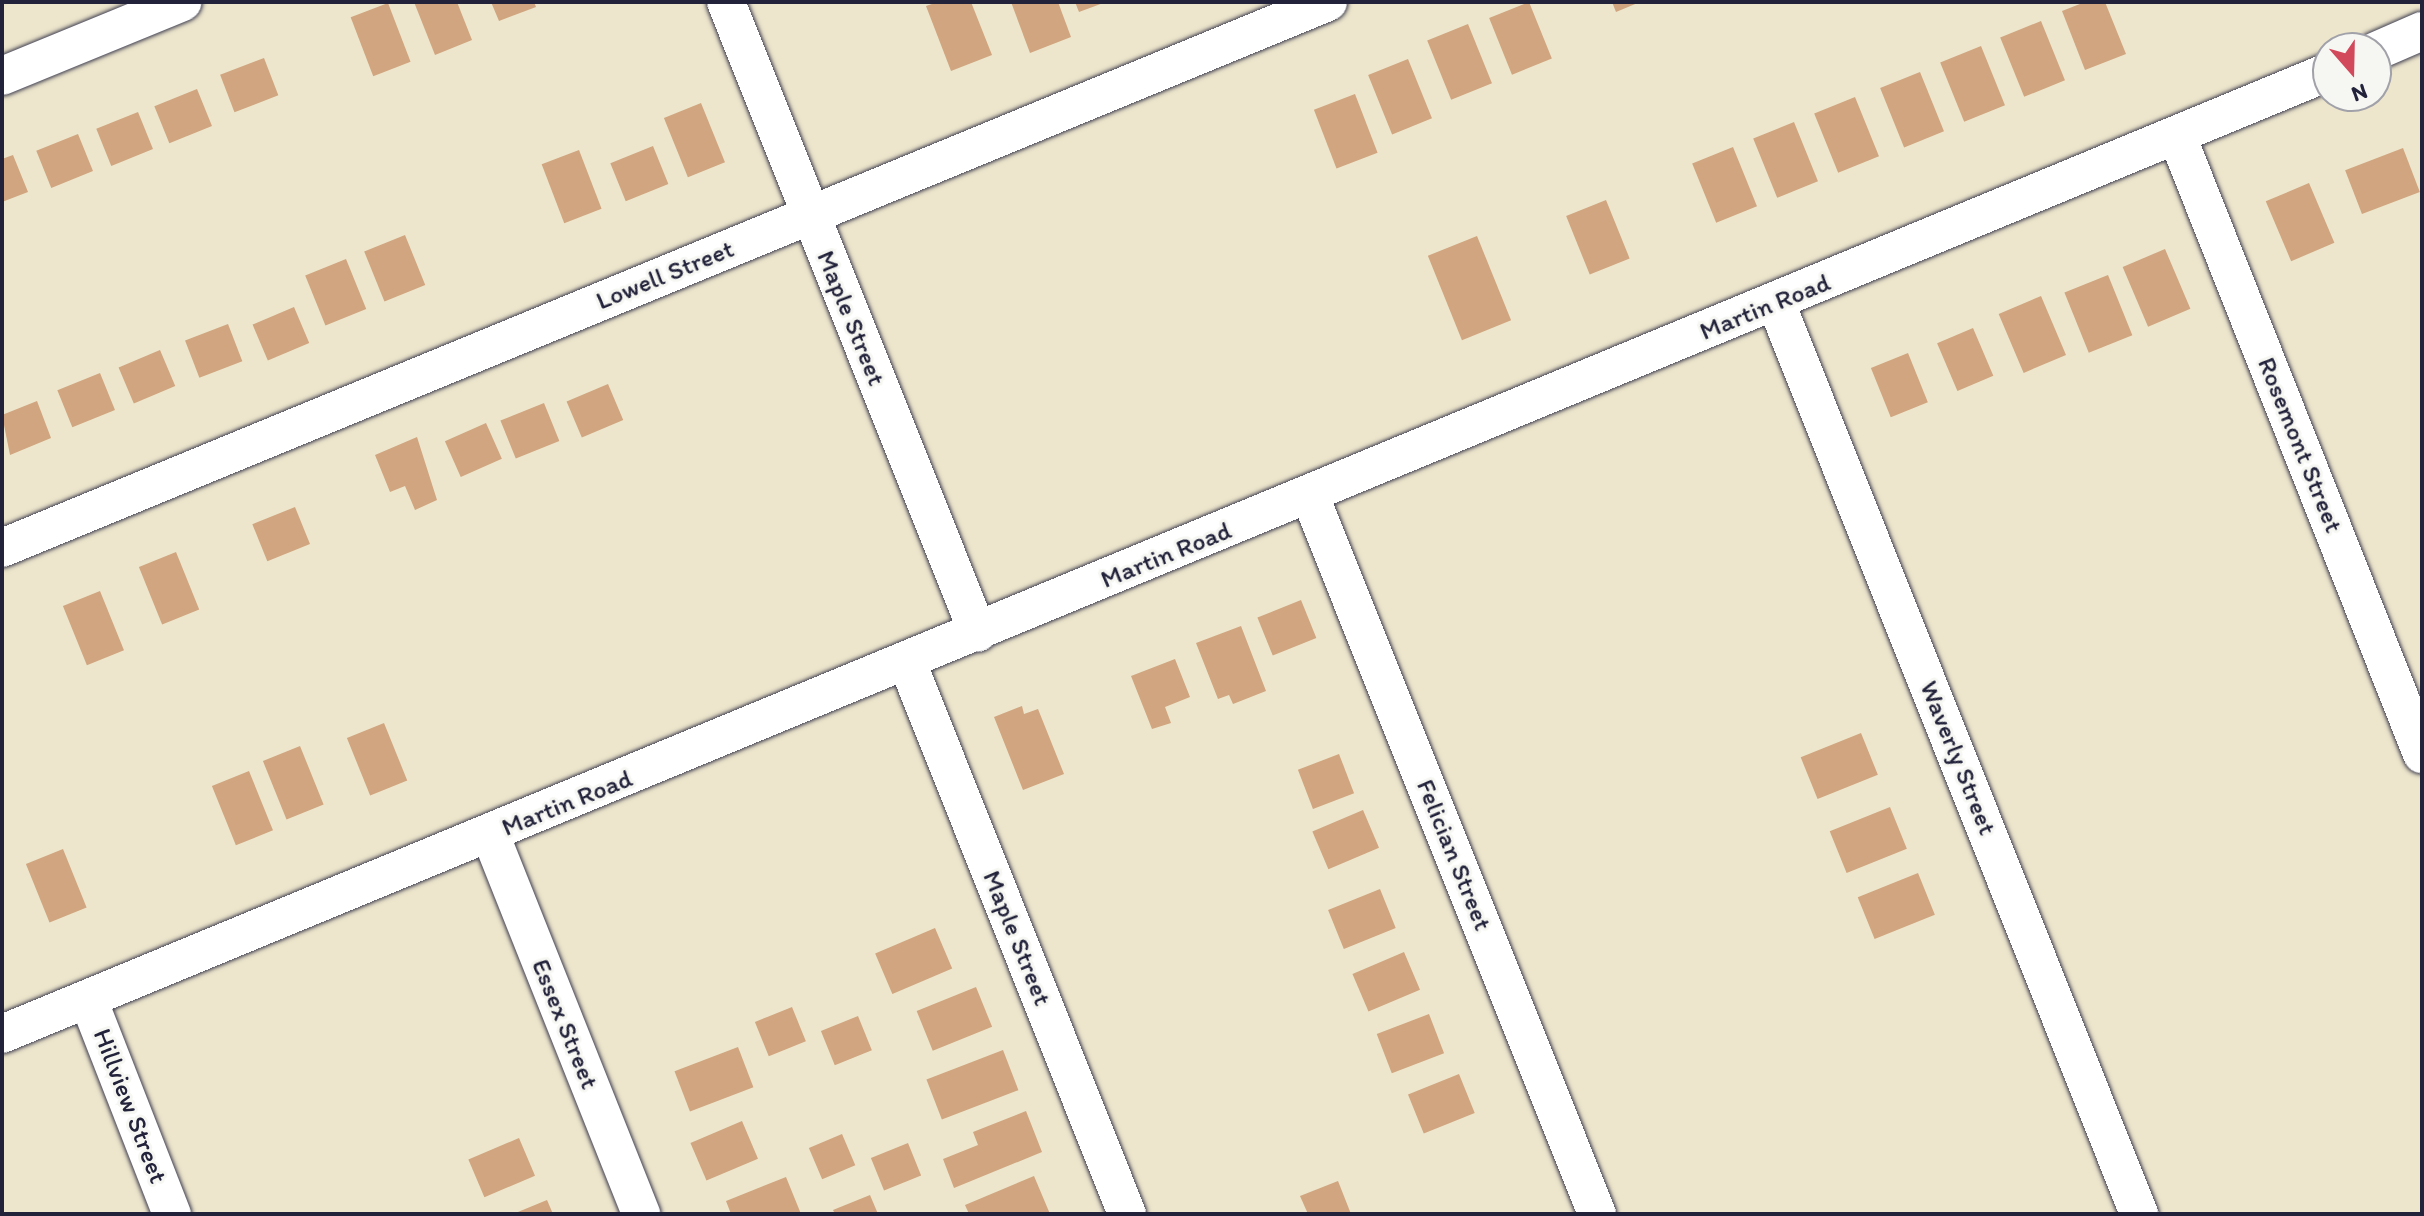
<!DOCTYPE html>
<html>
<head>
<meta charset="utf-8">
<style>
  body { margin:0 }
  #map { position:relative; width:2424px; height:1216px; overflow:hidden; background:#ede6cc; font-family:Itim,sans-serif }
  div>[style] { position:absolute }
  .building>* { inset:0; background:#d0a57f; transform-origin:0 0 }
  .roads { filter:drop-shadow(0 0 2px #403f51) drop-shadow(0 0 2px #403f51) }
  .minor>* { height:38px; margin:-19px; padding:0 19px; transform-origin:19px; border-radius:19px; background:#fff }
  span { translate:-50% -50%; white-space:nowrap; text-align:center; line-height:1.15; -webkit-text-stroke:6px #f6f6f2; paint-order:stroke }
  .street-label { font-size:26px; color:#22223b }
  .frame { position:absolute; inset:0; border:4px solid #22223b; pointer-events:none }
  .north { position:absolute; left:2312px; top:32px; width:80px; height:80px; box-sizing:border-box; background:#f6f6f2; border:2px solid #a1a1a9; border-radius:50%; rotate:160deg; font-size:22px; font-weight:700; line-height:32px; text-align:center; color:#22223b }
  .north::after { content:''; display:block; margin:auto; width:28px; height:36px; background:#d1495b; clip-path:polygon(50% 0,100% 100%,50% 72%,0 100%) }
</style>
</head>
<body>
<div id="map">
  <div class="building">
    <i style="clip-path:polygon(414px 2px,457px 2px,472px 40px,435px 55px)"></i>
    <i style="clip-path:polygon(491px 2px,534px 2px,536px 7px,499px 21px)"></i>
    <i style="clip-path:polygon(938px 2px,971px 2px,992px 55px,951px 71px,926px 6px)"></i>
    <i style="clip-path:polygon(1011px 2px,1058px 2px,1071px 37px,1030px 53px)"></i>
    <i style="clip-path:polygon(1075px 2px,1106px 2px,1079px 12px)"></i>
    <i style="left:1529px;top:2px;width:61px;height:43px;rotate:68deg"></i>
    <i style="clip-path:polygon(1612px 2px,1640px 2px,1616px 12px)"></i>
    <i style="clip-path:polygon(2085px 2px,2105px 2px,2126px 54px,2085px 70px,2062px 11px)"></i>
    <i style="left:388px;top:3px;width:63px;height:40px;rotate:69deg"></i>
    <i style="left:2041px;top:21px;width:64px;height:44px;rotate:68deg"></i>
    <i style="left:1468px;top:24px;width:64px;height:44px;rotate:68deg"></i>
    <i style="left:1981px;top:46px;width:64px;height:44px;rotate:68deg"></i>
    <i style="left:264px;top:58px;width:40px;height:47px;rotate:69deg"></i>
    <i style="left:1408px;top:59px;width:64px;height:43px;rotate:68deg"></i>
    <i style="left:1920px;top:72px;width:64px;height:43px;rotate:68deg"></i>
    <i style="left:197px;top:89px;width:40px;height:46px;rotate:68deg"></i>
    <i style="left:1355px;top:94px;width:63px;height:44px;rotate:69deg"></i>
    <i style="left:1855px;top:97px;width:64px;height:44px;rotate:68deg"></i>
    <i style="left:701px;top:103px;width:64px;height:40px;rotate:68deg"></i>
    <i style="left:138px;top:112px;width:40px;height:45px;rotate:68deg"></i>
    <i style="left:1794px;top:122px;width:64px;height:44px;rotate:68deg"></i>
    <i style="left:78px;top:134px;width:40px;height:45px;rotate:68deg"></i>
    <i style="left:653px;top:146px;width:41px;height:46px;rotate:68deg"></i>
    <i style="left:1733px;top:147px;width:64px;height:44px;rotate:68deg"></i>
    <i style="left:2403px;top:148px;width:47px;height:62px;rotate:69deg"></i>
    <i style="left:579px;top:150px;width:63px;height:40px;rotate:69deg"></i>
    <i style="clip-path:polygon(13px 155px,28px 192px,2px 202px,2px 159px)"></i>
    <i style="left:2309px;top:183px;width:65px;height:47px;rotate:67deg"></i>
    <i style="left:1606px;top:200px;width:63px;height:43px;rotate:68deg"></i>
    <i style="left:405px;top:235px;width:54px;height:44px;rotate:68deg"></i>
    <i style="left:1477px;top:236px;width:91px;height:53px;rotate:68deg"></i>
    <i style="left:2165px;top:249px;width:65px;height:46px;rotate:67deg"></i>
    <i style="left:346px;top:259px;width:54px;height:44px;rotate:68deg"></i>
    <i style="left:2108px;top:275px;width:65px;height:47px;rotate:68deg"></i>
    <i style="left:2041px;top:296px;width:64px;height:46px;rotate:67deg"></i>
    <i style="left:294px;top:307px;width:39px;height:45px;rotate:67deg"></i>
    <i style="left:228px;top:324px;width:40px;height:46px;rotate:69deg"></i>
    <i style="left:1973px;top:328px;width:52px;height:39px;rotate:67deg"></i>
    <i style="left:160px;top:350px;width:39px;height:45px;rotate:67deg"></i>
    <i style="left:1908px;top:353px;width:53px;height:40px;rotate:68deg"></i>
    <i style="left:100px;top:373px;width:40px;height:46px;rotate:68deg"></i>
    <i style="left:608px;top:384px;width:39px;height:45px;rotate:67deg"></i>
    <i style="clip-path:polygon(37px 401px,51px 438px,10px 455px,2px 415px)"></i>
    <i style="left:544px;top:403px;width:41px;height:47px;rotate:68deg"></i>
    <i style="left:486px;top:423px;width:39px;height:45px;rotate:66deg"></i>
    <i style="clip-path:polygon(417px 437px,437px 500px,415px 510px,405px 486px,390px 492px,375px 455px)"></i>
    <i style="left:295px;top:507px;width:40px;height:46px;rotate:68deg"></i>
    <i style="left:176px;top:552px;width:62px;height:40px;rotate:68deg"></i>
    <i style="left:100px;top:591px;width:64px;height:40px;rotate:68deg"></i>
    <i style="left:1301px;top:600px;width:41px;height:47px;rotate:68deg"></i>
    <i style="clip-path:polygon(1241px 626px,1266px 691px,1233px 704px,1229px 695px,1218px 699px,1196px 643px)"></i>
    <i style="clip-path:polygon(1175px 659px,1190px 697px,1165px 707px,1171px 723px,1152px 729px,1131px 676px)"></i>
    <i style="clip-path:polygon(1022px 706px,1024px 714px,1038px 709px,1064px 774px,1023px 790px,994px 717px)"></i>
    <i style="left:384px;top:723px;width:62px;height:40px;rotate:68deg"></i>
    <i style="left:1861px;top:733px;width:45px;height:65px;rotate:68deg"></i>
    <i style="left:300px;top:746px;width:63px;height:40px;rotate:68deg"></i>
    <i style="left:1339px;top:754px;width:42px;height:44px;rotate:69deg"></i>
    <i style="left:249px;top:771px;width:64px;height:40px;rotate:68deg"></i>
    <i style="left:1890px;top:807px;width:45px;height:65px;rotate:68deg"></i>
    <i style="left:1363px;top:810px;width:41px;height:55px;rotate:67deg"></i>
    <i style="left:63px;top:849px;width:63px;height:40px;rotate:68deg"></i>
    <i style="left:1918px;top:873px;width:45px;height:65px;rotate:68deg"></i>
    <i style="left:1380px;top:889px;width:42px;height:56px;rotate:68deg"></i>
    <i style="left:935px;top:928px;width:44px;height:65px;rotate:67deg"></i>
    <i style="left:1404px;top:952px;width:41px;height:56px;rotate:67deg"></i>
    <i style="left:976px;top:987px;width:43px;height:64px;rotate:68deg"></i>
    <i style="left:792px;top:1007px;width:37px;height:40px;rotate:68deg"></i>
    <i style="left:1429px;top:1014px;width:42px;height:56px;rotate:69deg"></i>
    <i style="left:858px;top:1016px;width:37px;height:40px;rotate:68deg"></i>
    <i style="left:738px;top:1047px;width:43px;height:68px;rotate:69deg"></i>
    <i style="left:1003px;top:1050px;width:43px;height:82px;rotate:69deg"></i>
    <i style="left:1459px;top:1074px;width:42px;height:55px;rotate:68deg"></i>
    <i style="clip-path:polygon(1026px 1111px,1042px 1152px,954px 1188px,943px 1159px,978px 1145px,973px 1132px)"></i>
    <i style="left:742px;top:1121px;width:41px;height:56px;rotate:67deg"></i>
    <i style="left:842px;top:1134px;width:34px;height:36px;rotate:67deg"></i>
    <i style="left:519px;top:1138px;width:41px;height:55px;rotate:67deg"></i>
    <i style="left:908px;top:1143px;width:35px;height:40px;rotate:68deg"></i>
    <i style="clip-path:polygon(1034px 1176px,1050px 1214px,969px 1214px,965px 1205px)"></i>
    <i style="clip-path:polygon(786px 1177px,801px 1214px,731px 1214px,726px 1201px)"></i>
    <i style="clip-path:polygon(1338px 1181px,1351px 1214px,1308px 1214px,1300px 1196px)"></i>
    <i style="clip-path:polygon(870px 1195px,878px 1214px,835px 1214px,833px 1210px)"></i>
    <i style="clip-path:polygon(547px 1200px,553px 1214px,513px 1214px)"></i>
  </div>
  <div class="roads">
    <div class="minor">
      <i style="left:726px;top:2px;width:679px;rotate:68.23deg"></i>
      <i style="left:2376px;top:51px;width:50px;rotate:-23.5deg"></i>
      <i style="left:2px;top:76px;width:195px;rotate:-22.3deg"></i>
      <i style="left:2177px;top:136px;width:665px;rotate:68.37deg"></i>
      <i style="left:1776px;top:303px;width:981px;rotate:68.27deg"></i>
      <i style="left:1310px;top:496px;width:773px;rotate:68.21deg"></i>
      <i style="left:2px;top:548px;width:1434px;rotate:-22.38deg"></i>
      <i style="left:907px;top:662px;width:594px;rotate:68.27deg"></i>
      <i style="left:490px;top:834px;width:409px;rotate:68.3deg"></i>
      <i style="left:88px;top:999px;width:231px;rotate:68.7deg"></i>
      <i style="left:2px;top:1034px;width:2517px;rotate:-22.47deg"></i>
    </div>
  </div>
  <div class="street-label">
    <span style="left:665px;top:275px;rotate:-22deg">Lowell Street</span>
    <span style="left:1765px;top:307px;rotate:-22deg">Martin Road</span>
    <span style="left:851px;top:318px;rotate:68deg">Maple Street</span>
    <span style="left:2300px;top:445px;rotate:68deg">Rosemont Street</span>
    <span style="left:1166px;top:555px;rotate:-22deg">Martin Road</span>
    <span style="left:1958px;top:758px;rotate:68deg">Waverly Street</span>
    <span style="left:567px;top:803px;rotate:-22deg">Martin Road</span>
    <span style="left:1454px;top:855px;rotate:68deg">Felician Street</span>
    <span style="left:1017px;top:938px;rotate:68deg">Maple Street</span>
    <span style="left:565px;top:1024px;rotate:68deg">Essex Street</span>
    <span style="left:130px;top:1106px;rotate:69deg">Hillview Street</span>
  </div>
  <div class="frame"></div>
  <div class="north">N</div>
</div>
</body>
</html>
